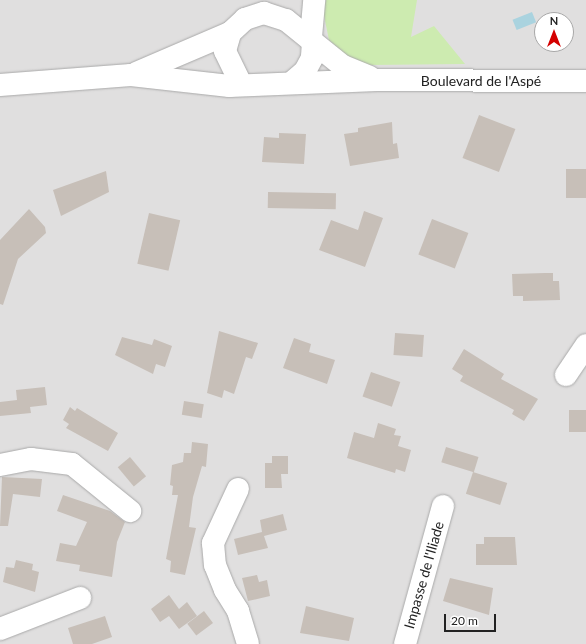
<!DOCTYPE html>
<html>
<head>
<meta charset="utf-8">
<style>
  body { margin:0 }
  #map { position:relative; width:586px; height:644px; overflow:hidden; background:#f2efe9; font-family:Lato,sans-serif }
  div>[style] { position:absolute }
  .residential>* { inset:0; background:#e0dfdf }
  .grass>* { inset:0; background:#cdebb0 }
  .water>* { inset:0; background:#aad3df; transform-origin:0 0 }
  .building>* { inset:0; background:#c7bfb8; transform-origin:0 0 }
  .roads { filter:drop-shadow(0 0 1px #a9a9a9) drop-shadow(0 0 1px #a9a9a9) }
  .minor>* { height:22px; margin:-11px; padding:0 11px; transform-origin:11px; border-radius:11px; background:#fff }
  span { translate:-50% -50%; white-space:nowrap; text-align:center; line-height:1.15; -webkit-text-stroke:3px #fff; paint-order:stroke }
  .street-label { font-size:14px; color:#222 }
  .north { position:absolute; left:534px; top:12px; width:40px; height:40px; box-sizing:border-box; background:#fff; border:1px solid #a7a7a7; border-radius:50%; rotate:0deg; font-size:11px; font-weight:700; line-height:16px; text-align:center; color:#222 }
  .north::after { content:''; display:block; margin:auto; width:14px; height:18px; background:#d40000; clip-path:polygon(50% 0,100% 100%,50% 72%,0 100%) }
  .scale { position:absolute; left:444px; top:614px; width:52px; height:18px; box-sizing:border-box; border:2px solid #222; border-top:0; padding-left:5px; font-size:12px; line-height:14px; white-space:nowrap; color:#222; -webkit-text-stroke:3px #fff; paint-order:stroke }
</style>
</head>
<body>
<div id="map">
  <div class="residential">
    <i style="clip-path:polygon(evenodd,0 0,586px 0,586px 644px,0 644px,0 0,542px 20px,566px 20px,566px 44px,542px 44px,542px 20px)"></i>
  </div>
  <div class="grass">
    <i style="clip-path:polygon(326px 0,417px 0,411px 37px,434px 26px,465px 64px,369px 65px,352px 61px,329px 40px,323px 11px)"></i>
  </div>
  <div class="water">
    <i style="left:532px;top:12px;width:11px;height:21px;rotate:68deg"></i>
  </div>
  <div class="building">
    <i style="left:479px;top:115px;width:39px;height:46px;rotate:21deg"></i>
    <i style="clip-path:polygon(392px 122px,393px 144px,397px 143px,399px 158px,350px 166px,344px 134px,358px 132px,358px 128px)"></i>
    <i style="clip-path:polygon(279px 133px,306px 134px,304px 164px,262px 162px,264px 137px,279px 138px)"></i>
    <i style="left:566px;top:169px;width:20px;height:29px"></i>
    <i style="clip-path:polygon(106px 171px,109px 192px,61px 216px,53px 190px)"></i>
    <i style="left:268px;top:192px;width:68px;height:16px;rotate:1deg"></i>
    <i style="clip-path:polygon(29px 209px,45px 227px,46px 233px,18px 259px,3px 305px,0 304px,0 240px)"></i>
    <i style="clip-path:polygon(364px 211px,383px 218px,365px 267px,319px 250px,331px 220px,358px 230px)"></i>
    <i style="left:149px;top:213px;width:32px;height:52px;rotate:13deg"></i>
    <i style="left:432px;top:219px;width:39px;height:38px;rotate:21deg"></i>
    <i style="clip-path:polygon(545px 273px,553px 273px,553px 281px,559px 281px,560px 300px,523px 301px,523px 296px,513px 296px,512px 274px)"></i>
    <i style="clip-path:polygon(219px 331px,258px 343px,252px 359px,246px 357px,234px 394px,224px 390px,222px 398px,207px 393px)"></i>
    <i style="left:395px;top:333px;width:29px;height:22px;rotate:4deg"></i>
    <i style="clip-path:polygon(122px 337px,152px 345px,154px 339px,172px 346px,165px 367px,156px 364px,153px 374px,115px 355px)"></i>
    <i style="clip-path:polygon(294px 338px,311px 344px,309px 352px,335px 360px,327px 384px,283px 368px)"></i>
    <i style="clip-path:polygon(464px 349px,504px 374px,501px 379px,538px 399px,524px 421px,512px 414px,514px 410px,460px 381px,463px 376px,452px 369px)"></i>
    <i style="left:371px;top:372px;width:31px;height:26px;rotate:19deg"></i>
    <i style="clip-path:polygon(45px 387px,47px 405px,30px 407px,31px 413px,0 416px,0 402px,17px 400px,16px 390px)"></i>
    <i style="left:184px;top:401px;width:20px;height:14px;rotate:9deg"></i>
    <i style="clip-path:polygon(70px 407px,75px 411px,77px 408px,118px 433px,108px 451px,66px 428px,69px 424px,63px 420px)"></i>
    <i style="left:569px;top:410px;width:17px;height:22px"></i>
    <i style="clip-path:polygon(378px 423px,396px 429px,394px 435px,401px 436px,398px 446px,411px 450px,405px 472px,396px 469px,395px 473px,347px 458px,354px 432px,374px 438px)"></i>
    <i style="clip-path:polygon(192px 442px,208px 444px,206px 467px,202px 466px,193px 497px,189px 527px,196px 528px,185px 575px,170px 572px,171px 561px,166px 559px,178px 495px,172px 495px,173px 486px,170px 485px,172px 465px,183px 462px,184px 453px,191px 453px)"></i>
    <i style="left:446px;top:447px;width:34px;height:16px;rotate:17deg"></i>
    <i style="clip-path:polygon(272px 456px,288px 456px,288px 474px,281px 474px,282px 488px,265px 488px,265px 463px,272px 463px)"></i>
    <i style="left:130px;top:457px;width:25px;height:16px;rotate:50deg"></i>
    <i style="left:473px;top:472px;width:36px;height:23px;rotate:18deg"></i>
    <i style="clip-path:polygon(2px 477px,42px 479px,40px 497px,13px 494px,8px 526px,0 526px)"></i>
    <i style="clip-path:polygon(63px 495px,110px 511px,125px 522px,117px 542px,112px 577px,79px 571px,80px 565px,56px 561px,60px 543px,76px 546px,87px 522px,57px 511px)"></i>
    <i style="clip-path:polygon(283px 514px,287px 530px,264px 536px,268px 548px,238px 555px,234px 539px,262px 532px,260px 520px)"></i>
    <i style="clip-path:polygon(484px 537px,515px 537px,517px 565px,476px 565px,476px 544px,484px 544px)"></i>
    <i style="clip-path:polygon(16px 560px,33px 564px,32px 570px,39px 572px,35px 592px,3px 582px,6px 567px,14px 568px)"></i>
    <i style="clip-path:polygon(257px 575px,259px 582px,267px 580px,270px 596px,248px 601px,242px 578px)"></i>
    <i style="clip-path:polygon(450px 578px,493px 588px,489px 615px,443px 601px)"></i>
    <i style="clip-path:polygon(169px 595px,179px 609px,187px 602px,197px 616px,179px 629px,169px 616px,160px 622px,151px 609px)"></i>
    <i style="clip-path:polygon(306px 606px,354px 618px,349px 641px,300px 633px)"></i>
    <i style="left:204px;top:611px;width:15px;height:21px;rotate:53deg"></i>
    <i style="clip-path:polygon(105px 616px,112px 637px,92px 644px,73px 644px,68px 628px)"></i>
  </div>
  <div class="roads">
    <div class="minor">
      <i style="left:311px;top:37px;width:37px;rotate:-85deg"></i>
      <i style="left:313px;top:42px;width:38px;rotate:39deg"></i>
      <i style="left:343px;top:66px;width:29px;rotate:22deg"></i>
      <i style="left:136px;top:73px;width:102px;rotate:-23.1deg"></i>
      <i style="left:241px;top:84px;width:37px;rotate:-116deg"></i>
      <i style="left:225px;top:51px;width:19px;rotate:-74deg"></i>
      <i style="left:230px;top:33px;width:21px;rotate:-43deg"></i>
      <i style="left:245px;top:19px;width:20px;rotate:-18deg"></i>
      <i style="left:264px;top:13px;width:23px;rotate:18deg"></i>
      <i style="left:286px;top:20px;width:35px;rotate:39deg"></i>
      <i style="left:313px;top:42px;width:16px;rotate:94deg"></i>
      <i style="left:312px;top:58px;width:15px;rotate:118deg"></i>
      <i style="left:305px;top:71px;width:18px;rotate:139deg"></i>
      <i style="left:0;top:85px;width:131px;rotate:-4.4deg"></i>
      <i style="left:131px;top:75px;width:99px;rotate:6.4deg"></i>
      <i style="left:229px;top:86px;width:148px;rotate:-2.3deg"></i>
      <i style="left:377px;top:80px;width:209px;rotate:0.3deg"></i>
      <i style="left:566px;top:375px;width:36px;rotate:-56deg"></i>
      <i style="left:0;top:465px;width:32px;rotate:-11deg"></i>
      <i style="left:31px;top:459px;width:41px;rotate:7deg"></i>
      <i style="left:72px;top:464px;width:75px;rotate:39deg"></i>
      <i style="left:238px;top:489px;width:60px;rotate:114.8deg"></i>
      <i style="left:213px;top:543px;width:22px;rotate:85deg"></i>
      <i style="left:215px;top:565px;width:27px;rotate:68deg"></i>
      <i style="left:225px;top:590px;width:25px;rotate:58deg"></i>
      <i style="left:238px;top:611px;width:34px;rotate:73deg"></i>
      <i style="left:0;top:629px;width:86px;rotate:-21.2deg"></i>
      <i style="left:405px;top:644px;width:143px;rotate:-74.6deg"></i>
    </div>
  </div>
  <div class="street-label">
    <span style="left:481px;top:81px">Boulevard de l'Aspé</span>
    <span style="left:424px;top:575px;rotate:-74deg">Impasse de l'Iliade</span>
  </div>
  <div class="north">N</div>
  <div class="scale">20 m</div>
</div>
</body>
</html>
